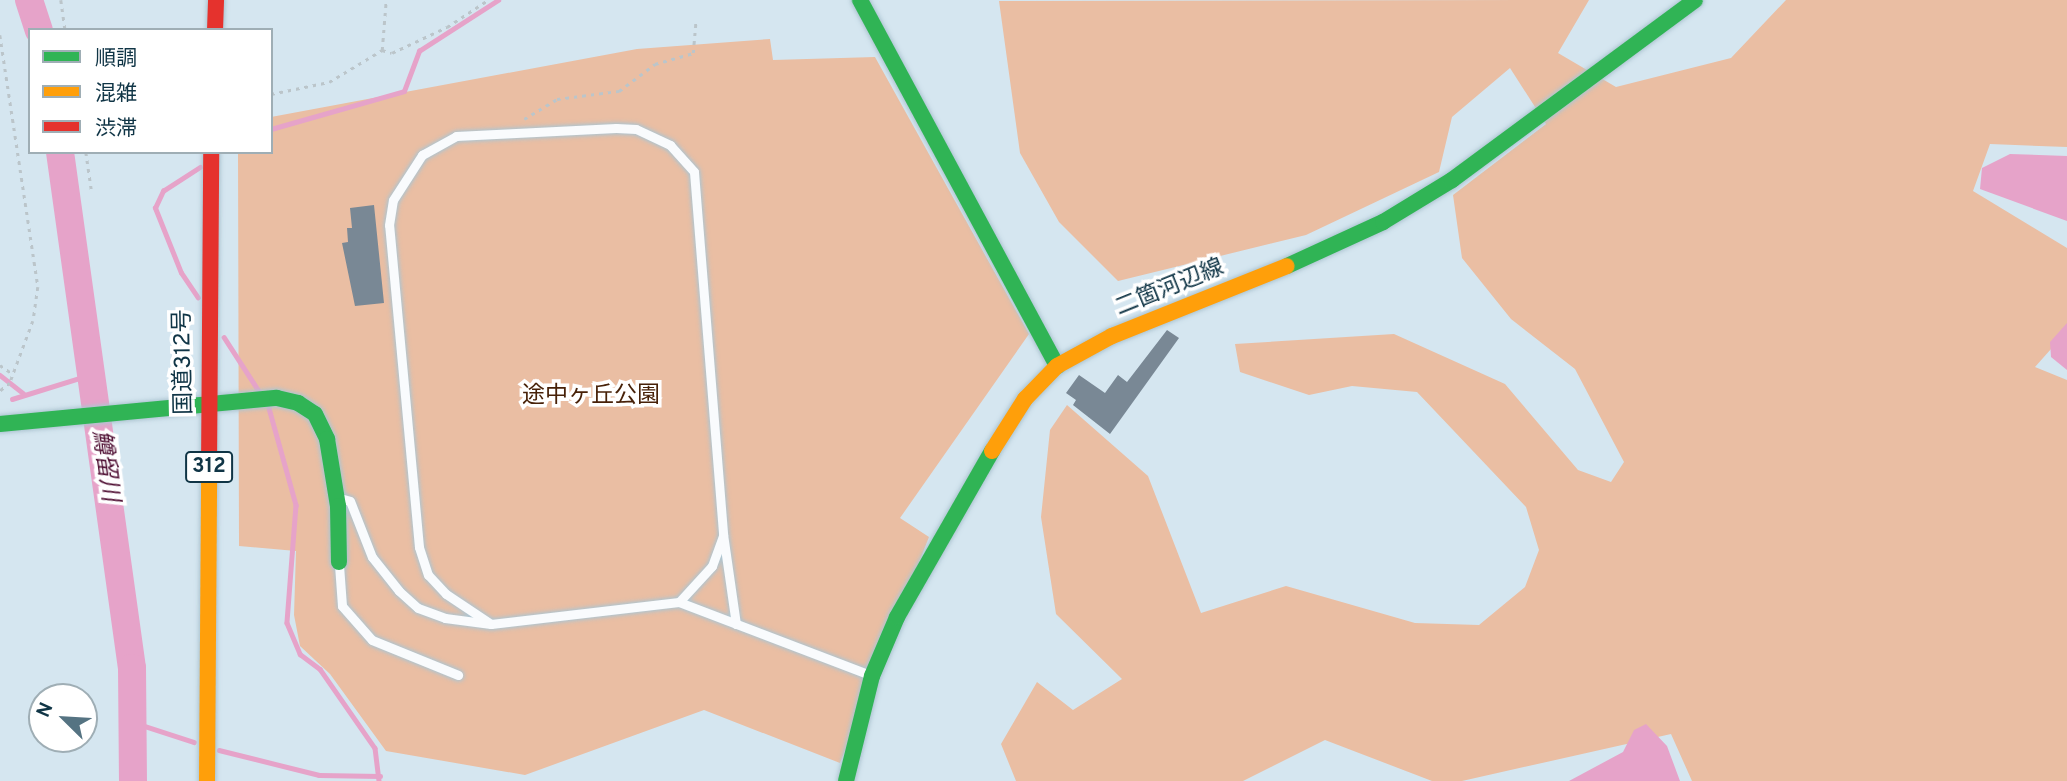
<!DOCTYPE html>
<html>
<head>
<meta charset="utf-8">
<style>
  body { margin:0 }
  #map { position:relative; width:2067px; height:781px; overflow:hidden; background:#d5e6f0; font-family:Overpass,"Noto Sans JP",sans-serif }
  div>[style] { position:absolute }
  .green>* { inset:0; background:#eabea3 }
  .water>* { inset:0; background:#e6a3c9 }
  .stream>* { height:4.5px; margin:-2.25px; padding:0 2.25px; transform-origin:2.25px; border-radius:2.25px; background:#e6a3c9 }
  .river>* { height:28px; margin:-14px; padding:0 14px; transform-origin:14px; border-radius:14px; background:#e6a3c9 }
  .building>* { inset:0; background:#798895 }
  .path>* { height:2.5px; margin-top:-1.25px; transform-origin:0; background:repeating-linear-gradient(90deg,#bbc5ca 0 3.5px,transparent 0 8.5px) }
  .roads { filter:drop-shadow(0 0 2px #adc5d1) drop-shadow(0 0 2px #adc5d1) }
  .lane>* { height:9px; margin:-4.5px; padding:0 4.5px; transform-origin:4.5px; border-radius:4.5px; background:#f9fbfd }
  .fast>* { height:16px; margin:-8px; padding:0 8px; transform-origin:8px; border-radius:8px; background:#30b455 }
  .slow>* { height:16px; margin:-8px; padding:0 8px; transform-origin:8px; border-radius:8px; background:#ff9f0a }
  .jam>* { height:16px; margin:-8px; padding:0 8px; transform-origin:8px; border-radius:8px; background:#e5322d }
  span { translate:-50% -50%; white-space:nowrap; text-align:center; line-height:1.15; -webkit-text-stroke:7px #fff; paint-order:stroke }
  .shield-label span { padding:2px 5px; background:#fff; border:2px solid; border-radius:5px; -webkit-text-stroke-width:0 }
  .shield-label { font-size:21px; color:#103546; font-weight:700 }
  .street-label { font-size:23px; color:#103546 }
  .park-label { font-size:23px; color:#472108 }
  .water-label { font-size:24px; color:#501034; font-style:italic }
  .legend { position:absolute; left:28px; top:28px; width:245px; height:126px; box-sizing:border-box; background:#fff; border:2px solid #9faeb5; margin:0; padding:9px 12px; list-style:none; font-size:21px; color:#103546 }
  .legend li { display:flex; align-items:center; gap:14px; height:35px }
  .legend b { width:35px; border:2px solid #9faeb5 }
  .north { position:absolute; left:28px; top:683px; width:70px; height:70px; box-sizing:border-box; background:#fff; border:2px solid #9faeb5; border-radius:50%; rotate:294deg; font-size:19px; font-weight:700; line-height:28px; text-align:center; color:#103546 }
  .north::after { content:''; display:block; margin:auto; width:24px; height:32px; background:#557382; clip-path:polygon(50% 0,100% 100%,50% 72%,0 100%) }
</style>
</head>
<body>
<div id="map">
  <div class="green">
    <i style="clip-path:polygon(1589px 0,1558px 53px,1616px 87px,1731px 58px,1786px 0,2067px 0,2067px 147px,1990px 144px,1973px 191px,2067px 248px,2067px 331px,2035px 367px,2067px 380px,2067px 781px,1692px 781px,1671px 734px,1462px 781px,1432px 781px,1325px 740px,1243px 781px,1016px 781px,1001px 744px,1037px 682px,1073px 710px,1122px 679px,1056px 614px,1041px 517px,1050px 430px,1067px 405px,1148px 476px,1201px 613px,1286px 586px,1415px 623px,1479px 625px,1525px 587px,1539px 550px,1526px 507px,1417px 392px,1352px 386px,1309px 395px,1240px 372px,1235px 344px,1394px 334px,1505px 384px,1578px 470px,1611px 482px,1624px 462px,1575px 369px,1511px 319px,1462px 258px,1453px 195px,1546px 124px,1510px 68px,1452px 117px,1439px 172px,1306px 235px,1118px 281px,1059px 222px,1020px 153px,999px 1px)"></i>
    <i style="clip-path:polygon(770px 39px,773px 60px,875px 57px,1029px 334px,900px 518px,929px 537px,840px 763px,704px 710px,525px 775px,386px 751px,330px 674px,300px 646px,294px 615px,296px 551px,239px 546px,238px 152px,271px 152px,271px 117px,637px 49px)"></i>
  </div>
  <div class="water">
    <i style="clip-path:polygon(2010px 154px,2067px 156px,2067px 221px,1980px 189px,1982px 168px)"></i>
    <i style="clip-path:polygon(2067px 323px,2067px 370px,2051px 357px,2050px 342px)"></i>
    <i style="clip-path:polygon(1646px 724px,1667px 746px,1680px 781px,1569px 781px,1623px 752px,1634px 730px)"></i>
  </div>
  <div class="stream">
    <i style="left:271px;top:129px;width:138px;rotate:-15.9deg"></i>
    <i style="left:404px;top:91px;width:43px;rotate:-69.4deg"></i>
    <i style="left:419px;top:51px;width:94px;rotate:-32.8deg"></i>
    <i style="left:198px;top:298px;width:30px;rotate:-124deg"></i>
    <i style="left:181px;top:273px;width:70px;rotate:-111.8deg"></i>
    <i style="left:155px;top:208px;width:19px;rotate:-65deg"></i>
    <i style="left:163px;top:191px;width:44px;rotate:-33deg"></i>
    <i style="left:224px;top:337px;width:64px;rotate:57.1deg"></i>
    <i style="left:0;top:375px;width:29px;rotate:38deg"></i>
    <i style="left:12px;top:399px;width:85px;rotate:-17.2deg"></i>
    <i style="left:269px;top:408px;width:101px;rotate:74.4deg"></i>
    <i style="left:296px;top:505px;width:118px;rotate:94.4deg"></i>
    <i style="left:287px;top:623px;width:34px;rotate:67deg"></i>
    <i style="left:300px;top:654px;width:25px;rotate:37deg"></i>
    <i style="left:320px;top:669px;width:96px;rotate:55.2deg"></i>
    <i style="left:375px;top:748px;width:33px;rotate:83deg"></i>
    <i style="left:132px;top:722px;width:65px;rotate:17.9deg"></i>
    <i style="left:219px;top:750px;width:103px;rotate:14deg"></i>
    <i style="left:319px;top:775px;width:61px;rotate:0.9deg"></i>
  </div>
  <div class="river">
    <i style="left:29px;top:0;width:32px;rotate:72deg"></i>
    <i style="left:60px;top:152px;width:521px;rotate:82.06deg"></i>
    <i style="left:132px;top:668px;width:113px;rotate:89.5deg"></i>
  </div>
  <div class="building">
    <i style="clip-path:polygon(374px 205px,384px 303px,355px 306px,342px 243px,348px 242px,347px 228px,352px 228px,350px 208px)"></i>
    <i style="clip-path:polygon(1167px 330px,1179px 338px,1110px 434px,1073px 405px,1076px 400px,1066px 393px,1079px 375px,1105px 393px,1118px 375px,1127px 382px)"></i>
  </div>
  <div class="path">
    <i style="left:61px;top:0;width:30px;rotate:82deg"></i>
    <i style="left:0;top:35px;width:255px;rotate:81.4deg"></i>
    <i style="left:38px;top:287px;width:34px;rotate:98deg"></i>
    <i style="left:33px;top:321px;width:66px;rotate:110.4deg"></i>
    <i style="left:10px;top:383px;width:13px;rotate:141deg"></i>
    <i style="left:382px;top:50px;width:50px;rotate:-85.4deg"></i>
    <i style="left:271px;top:94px;width:59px;rotate:-11.7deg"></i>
    <i style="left:329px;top:82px;width:62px;rotate:-31.1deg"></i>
    <i style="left:382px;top:50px;width:10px;rotate:17deg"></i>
    <i style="left:392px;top:53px;width:61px;rotate:-25.3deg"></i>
    <i style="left:447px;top:27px;width:49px;rotate:-33.4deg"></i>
    <i style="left:524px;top:119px;width:39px;rotate:-31deg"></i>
    <i style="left:557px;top:99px;width:63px;rotate:-7.4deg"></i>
    <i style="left:619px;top:91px;width:45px;rotate:-36.9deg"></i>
    <i style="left:655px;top:64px;width:40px;rotate:-16deg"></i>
    <i style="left:693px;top:53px;width:33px;rotate:-85deg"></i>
    <i style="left:86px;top:152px;width:41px;rotate:81.7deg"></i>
    <i style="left:0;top:365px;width:16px;rotate:35deg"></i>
  </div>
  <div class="roads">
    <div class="lane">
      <i style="left:340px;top:498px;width:10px;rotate:17deg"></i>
      <i style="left:350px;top:501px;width:60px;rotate:68.6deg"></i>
      <i style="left:372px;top:557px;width:43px;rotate:51.5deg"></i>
      <i style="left:399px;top:591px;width:25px;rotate:42deg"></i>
      <i style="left:418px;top:608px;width:29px;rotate:20deg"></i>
      <i style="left:445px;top:618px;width:46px;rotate:7.4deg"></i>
      <i style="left:491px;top:624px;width:189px;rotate:-6.7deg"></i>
      <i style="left:679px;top:602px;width:204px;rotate:20.9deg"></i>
      <i style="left:339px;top:565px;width:41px;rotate:85.8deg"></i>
      <i style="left:342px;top:606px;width:45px;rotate:48.6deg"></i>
      <i style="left:372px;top:640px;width:93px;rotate:22.1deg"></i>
      <i style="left:679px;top:602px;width:49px;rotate:-47.5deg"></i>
      <i style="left:712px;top:566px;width:33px;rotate:-70deg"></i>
      <i style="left:491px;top:624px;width:54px;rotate:-146.3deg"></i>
      <i style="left:446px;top:594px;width:26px;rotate:-133deg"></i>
      <i style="left:428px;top:575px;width:29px;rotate:-108deg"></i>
      <i style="left:419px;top:547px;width:323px;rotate:-95.3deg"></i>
      <i style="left:389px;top:225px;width:25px;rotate:-81deg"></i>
      <i style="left:393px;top:200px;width:54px;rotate:-57.2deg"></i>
      <i style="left:422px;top:155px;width:39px;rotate:-29deg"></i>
      <i style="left:456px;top:136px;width:160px;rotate:-2.9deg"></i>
      <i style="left:616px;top:128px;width:20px;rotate:3deg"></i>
      <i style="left:636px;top:129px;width:38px;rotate:25deg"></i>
      <i style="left:670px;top:145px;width:36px;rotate:48deg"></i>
      <i style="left:694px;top:172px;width:363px;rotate:85.4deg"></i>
      <i style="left:723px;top:534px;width:91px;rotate:81.8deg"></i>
    </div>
    <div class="fast">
      <i style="left:860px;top:0;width:416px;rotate:61.7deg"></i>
      <i style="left:1287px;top:266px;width:106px;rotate:-24.6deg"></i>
      <i style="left:1383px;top:222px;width:81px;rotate:-31.3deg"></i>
      <i style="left:1452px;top:180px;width:302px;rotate:-36.5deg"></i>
      <i style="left:0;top:424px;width:278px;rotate:-5.4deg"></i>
      <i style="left:277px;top:398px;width:22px;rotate:13deg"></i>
      <i style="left:298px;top:403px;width:20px;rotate:33deg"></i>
      <i style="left:315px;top:414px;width:28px;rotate:64deg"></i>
      <i style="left:327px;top:439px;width:68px;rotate:80.7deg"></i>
      <i style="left:338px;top:506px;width:56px;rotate:89deg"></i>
      <i style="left:846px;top:781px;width:108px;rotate:-76.1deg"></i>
      <i style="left:872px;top:676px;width:64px;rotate:-67deg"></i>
      <i style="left:897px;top:617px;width:191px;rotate:-60.2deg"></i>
    </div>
    <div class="slow">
      <i style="left:992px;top:451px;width:62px;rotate:-57.6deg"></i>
      <i style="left:1025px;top:399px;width:46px;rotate:-45.9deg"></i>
      <i style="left:1057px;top:366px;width:63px;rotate:-28.6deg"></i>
      <i style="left:1112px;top:336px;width:188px;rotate:-21.8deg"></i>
      <i style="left:207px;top:781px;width:311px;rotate:-89.6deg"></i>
    </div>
    <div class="jam">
      <i style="left:215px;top:30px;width:30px;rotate:-88deg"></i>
      <i style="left:209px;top:470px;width:318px;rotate:-89.6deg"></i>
    </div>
  </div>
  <div class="shield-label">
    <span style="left:209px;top:467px">312</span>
  </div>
  <div class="street-label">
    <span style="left:1170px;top:289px;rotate:-22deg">二箇河辺線</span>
    <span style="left:185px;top:362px;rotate:-91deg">国道312号</span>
  </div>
  <div class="park-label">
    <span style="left:591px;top:397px">途中ヶ丘公園</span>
  </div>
  <div class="water-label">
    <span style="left:104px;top:466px;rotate:82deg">鱒留川</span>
  </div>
  <ul class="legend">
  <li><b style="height:9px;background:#30b455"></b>順調</li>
  <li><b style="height:9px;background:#ff9f0a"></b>混雑</li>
  <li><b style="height:9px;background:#e5322d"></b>渋滞</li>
  </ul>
  <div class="north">N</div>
</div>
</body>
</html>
